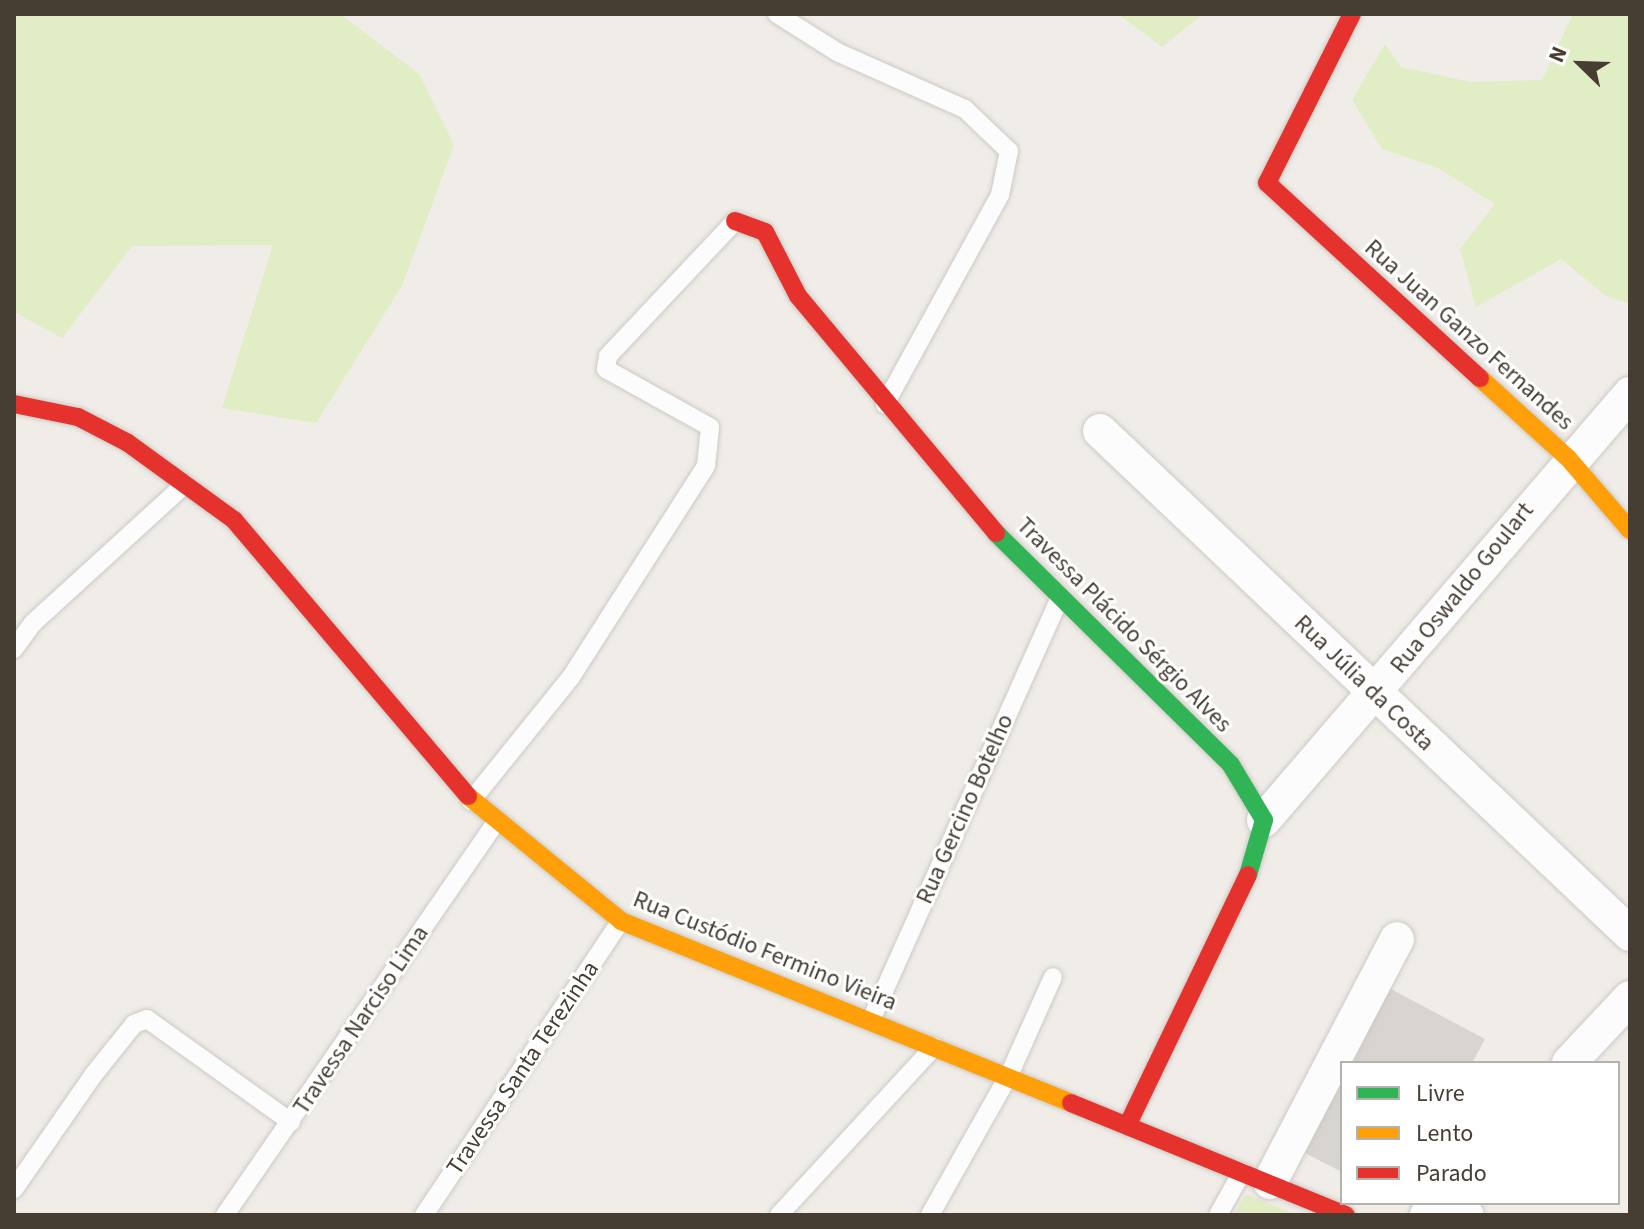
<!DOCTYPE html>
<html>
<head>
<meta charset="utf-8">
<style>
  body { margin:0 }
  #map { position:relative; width:1644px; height:1229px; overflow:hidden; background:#f0ede8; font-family:"Source Sans 3",sans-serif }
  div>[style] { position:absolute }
  .green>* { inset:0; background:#e1edc5 }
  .building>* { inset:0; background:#d8d4cf }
  .roads { filter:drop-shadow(0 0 2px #cdc9c4) drop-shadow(0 0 2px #cdc9c4) }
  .lane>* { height:18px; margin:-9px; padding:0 9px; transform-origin:9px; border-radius:9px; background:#fdfcfc }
  .street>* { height:34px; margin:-17px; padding:0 17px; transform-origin:17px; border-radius:17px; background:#fdfcfc }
  .fast>* { height:18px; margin:-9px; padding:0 9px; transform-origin:9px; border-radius:9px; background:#30b455 }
  .slow>* { height:18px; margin:-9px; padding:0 9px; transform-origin:9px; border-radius:9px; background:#ff9f0a }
  .jam>* { height:18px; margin:-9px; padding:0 9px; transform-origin:9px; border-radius:9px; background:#e5322d }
  span { translate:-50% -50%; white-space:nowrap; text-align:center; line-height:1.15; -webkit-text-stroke:6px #fff; paint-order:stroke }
  .street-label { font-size:24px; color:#473e33 }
  .frame { position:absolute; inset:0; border:16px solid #473e33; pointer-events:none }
  .legend { position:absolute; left:1340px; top:1061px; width:280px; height:144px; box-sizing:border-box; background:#fff; border:2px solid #b5b2ad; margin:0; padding:10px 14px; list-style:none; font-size:24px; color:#473e33 }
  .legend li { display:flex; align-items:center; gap:16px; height:40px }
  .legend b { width:40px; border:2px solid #b5b2ad }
  .north { position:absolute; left:1540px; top:24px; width:80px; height:80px; -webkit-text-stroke:6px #fff; paint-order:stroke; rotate:293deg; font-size:22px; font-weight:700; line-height:32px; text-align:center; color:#473e33 }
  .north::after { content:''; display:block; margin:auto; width:28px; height:36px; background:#473e33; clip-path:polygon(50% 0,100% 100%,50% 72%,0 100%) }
</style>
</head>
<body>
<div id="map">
  <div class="green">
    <i style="clip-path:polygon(14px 14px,340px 14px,419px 74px,454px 145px,402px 286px,316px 423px,222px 408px,273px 245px,132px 246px,62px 338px,14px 312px)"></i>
    <i style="clip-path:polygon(1118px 14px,1203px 14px,1162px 47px)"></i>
    <i style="clip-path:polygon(1573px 14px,1630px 14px,1630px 304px,1606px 296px,1561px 259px,1476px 307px,1460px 249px,1495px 204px,1438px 168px,1382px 149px,1352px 100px,1385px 44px,1401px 67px,1471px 82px,1542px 80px)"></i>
    <i style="clip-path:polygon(1246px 1194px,1296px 1215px,1234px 1215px)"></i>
  </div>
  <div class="building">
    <i style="clip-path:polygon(1389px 988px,1485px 1039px,1472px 1063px,1349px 1063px)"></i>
    <i style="clip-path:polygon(1342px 1077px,1342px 1172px,1303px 1152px)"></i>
  </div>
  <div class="roads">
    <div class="lane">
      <i style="left:777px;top:14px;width:71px;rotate:32.3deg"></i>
      <i style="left:837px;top:52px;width:140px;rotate:24deg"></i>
      <i style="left:965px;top:109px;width:61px;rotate:43.7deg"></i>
      <i style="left:1009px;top:151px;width:45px;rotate:101.6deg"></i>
      <i style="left:1000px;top:195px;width:239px;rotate:118.8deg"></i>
      <i style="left:14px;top:649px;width:32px;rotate:-54deg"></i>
      <i style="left:33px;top:623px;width:206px;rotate:-42.4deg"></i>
      <i style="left:471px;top:801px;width:159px;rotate:-51.1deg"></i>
      <i style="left:571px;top:677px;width:250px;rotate:-57.4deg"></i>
      <i style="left:706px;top:466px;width:39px;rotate:-84deg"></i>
      <i style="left:710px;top:427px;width:119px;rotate:-150.9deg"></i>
      <i style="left:606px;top:369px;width:13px;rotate:-81deg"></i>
      <i style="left:608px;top:356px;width:185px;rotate:-46.7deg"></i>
      <i style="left:871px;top:1020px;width:462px;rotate:-65.9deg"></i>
      <i style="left:14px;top:1189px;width:140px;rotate:-55.2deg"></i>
      <i style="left:94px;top:1074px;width:64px;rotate:-51.3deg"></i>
      <i style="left:134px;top:1024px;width:14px;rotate:-21deg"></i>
      <i style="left:147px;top:1019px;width:177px;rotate:35.6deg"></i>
      <i style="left:225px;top:1215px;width:475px;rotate:-55.4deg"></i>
      <i style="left:424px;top:1215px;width:354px;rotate:-56.2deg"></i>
      <i style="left:779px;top:1215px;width:229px;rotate:-47.3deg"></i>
      <i style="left:930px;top:1215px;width:163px;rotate:-60.6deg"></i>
      <i style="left:1010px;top:1073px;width:105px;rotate:-65.9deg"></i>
      <i style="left:1218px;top:1215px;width:49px;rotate:-60.8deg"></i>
    </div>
    <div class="street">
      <i style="left:1100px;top:431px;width:731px;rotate:43.5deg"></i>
      <i style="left:1264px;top:820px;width:562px;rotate:-49.33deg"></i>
      <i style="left:1569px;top:1063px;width:89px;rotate:-46.8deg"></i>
      <i style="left:1270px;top:1182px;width:274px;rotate:-62.4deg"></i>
      <i style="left:1453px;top:1203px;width:18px;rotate:41deg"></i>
      <i style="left:1427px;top:1215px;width:16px;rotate:-47deg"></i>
    </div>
    <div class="fast">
      <i style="left:996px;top:533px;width:330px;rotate:44.6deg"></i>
      <i style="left:1231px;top:765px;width:64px;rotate:59deg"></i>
      <i style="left:1264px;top:820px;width:57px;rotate:106.2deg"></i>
    </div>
    <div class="slow">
      <i style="left:1480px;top:378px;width:119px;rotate:42.3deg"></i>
      <i style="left:1568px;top:458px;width:95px;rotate:49.3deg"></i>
      <i style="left:468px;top:796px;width:198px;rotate:39.2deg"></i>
      <i style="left:621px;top:921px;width:485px;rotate:22deg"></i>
    </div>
    <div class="jam">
      <i style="left:1352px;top:14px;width:189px;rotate:116.7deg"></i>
      <i style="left:1267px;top:183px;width:289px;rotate:42.5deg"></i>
      <i style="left:735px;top:221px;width:32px;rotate:20deg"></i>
      <i style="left:765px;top:232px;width:72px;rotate:62.7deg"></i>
      <i style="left:798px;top:296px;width:309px;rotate:50.1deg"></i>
      <i style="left:14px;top:404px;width:65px;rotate:11.5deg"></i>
      <i style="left:78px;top:417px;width:56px;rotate:27.5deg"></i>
      <i style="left:128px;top:443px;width:131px;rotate:36deg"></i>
      <i style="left:234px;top:520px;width:362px;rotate:49.7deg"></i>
      <i style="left:1071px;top:1103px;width:297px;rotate:22.2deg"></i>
      <i style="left:1129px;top:1122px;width:274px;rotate:-64.3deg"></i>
    </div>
  </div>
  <div class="street-label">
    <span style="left:1469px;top:335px;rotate:42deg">Rua Juan Ganzo Fernandes</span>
    <span style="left:1462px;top:588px;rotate:-51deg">Rua Oswaldo Goulart</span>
    <span style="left:1124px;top:625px;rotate:45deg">Travessa Plácido Sérgio Alves</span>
    <span style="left:1364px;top:683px;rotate:44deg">Rua Júlia da Costa</span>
    <span style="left:965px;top:809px;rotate:-66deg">Rua Gercino Botelho</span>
    <span style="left:765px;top:951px;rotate:22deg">Rua Custódio Fermino Vieira</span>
    <span style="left:361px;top:1020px;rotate:-56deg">Travessa Narciso Lima</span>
    <span style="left:523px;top:1068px;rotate:-56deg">Travessa Santa Terezinha</span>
  </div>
  <div class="frame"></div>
  <ul class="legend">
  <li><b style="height:10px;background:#30b455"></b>Livre</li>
  <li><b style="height:10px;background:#ff9f0a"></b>Lento</li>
  <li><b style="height:10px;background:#e5322d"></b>Parado</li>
  </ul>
  <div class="north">N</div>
</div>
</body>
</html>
